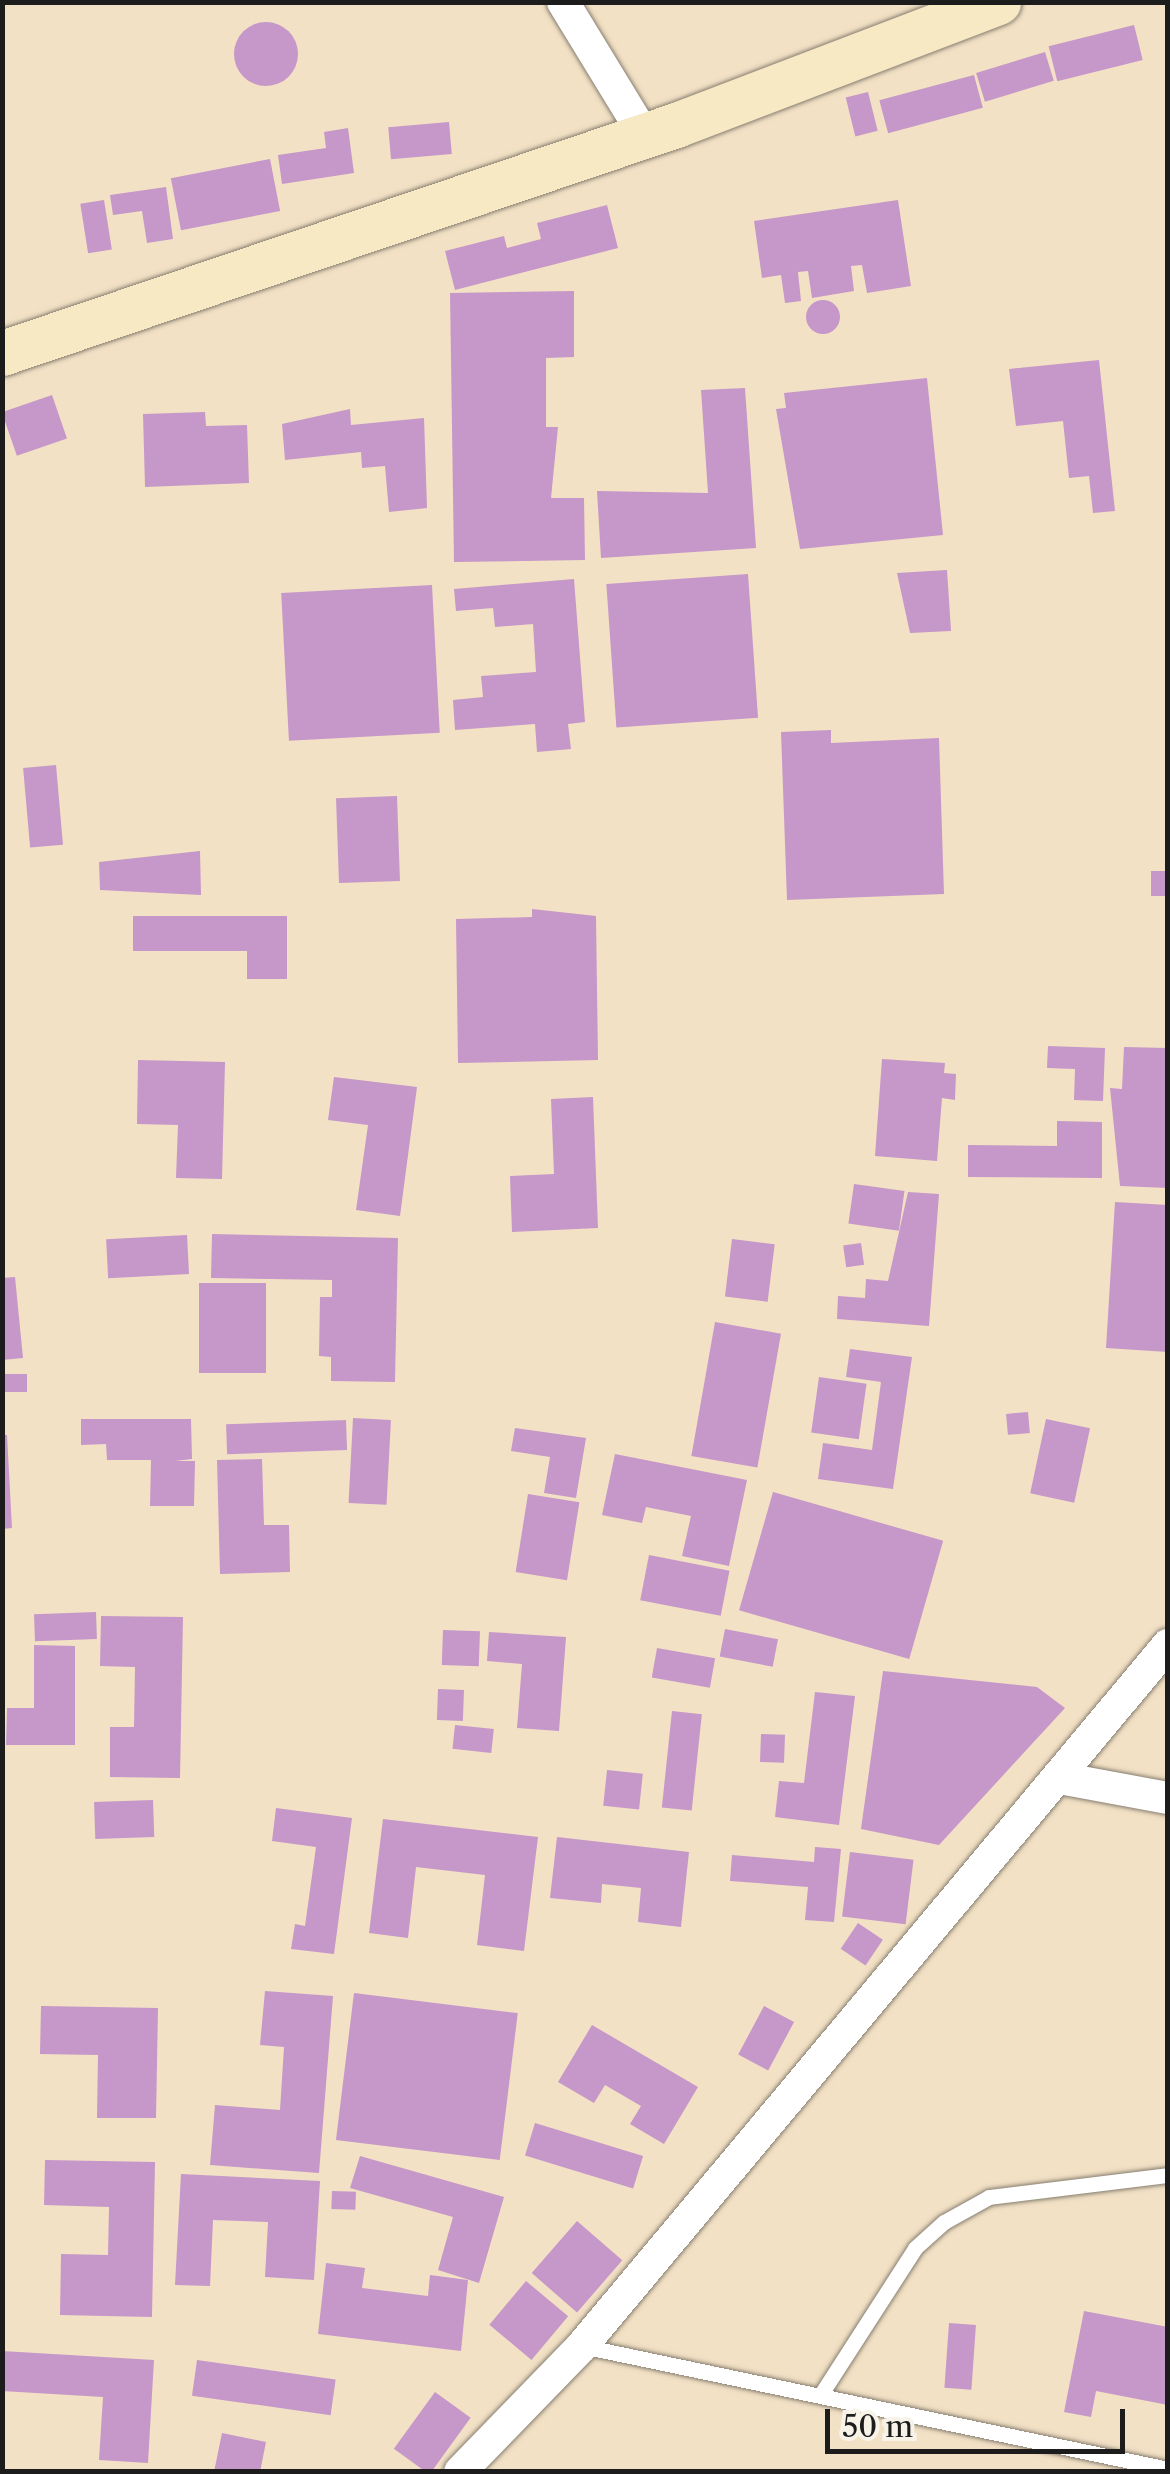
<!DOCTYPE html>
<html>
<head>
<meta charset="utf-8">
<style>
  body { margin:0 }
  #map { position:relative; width:1170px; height:2474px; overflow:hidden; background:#f2e1c5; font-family:"Libre Caslon Text",serif }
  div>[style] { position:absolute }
  .building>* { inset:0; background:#c697c9; transform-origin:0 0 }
  .round { border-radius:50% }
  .roads { filter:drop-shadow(0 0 2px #877e70) drop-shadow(0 0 2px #877e70) }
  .lane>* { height:15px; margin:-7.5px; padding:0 7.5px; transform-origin:7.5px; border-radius:7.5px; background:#fff }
  .street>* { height:32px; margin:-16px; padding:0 16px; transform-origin:16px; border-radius:16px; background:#fff }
  .secondary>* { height:45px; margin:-22.5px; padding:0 22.5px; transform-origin:22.5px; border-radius:22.5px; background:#f6e9c3 }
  span { translate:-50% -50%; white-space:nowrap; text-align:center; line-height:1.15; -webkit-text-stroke:8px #f7f3e8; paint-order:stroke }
  .frame { position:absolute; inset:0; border:5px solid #1c1c1c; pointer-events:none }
  .scale { position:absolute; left:825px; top:2409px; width:300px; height:45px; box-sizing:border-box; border:5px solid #1c1c1c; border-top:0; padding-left:12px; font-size:30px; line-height:35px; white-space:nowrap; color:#1c1c1c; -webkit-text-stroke:8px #f7f3e8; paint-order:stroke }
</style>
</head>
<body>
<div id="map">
  <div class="building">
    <i class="round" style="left:234px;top:22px;width:64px;height:64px"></i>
    <i style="left:1134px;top:25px;width:36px;height:88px;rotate:76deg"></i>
    <i style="left:1045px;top:52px;width:30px;height:72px;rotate:73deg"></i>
    <i style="left:974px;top:75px;width:34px;height:98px;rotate:75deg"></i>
    <i style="left:868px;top:92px;width:40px;height:23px;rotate:76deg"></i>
    <i style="left:449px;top:122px;width:32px;height:61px;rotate:85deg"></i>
    <i style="clip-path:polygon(348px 128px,354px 173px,282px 184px,278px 155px,326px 148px,324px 132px)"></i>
    <i style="left:270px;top:159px;width:53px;height:101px;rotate:79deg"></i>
    <i style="clip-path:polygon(166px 187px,173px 239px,147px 243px,142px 211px,113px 215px,110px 195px)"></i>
    <i style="left:104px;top:200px;width:50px;height:24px;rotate:81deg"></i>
    <i style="clip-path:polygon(898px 200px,911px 286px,867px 293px,862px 265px,851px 266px,854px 291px,812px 298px,808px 271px,798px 272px,801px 301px,785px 303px,781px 275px,762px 278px,754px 221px)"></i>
    <i style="clip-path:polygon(607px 205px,618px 248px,455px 290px,445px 251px,504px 236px,507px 248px,541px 239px,537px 223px)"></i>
    <i style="clip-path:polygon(574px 291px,574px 357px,546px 358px,546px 427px,558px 427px,551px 498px,584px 498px,585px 560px,454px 562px,450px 293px)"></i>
    <i class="round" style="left:806px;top:300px;width:34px;height:34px"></i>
    <i style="clip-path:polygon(1099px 360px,1115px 511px,1093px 513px,1089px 476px,1069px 478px,1063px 421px,1016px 426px,1009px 369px)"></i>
    <i style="clip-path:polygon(927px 378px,943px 535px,800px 549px,776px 409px,786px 408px,784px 393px)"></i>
    <i style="clip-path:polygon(745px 388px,756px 548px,601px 558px,597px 491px,708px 493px,701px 390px)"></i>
    <i style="left:52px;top:395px;width:46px;height:53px;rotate:71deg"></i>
    <i style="clip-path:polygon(350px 409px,351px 425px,424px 418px,427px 508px,389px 512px,385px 466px,362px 468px,361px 452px,285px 460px,282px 424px)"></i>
    <i style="clip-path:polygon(205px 412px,206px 426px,247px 425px,249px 483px,145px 487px,143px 414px)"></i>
    <i style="clip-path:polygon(947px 570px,951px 631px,910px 633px,897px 573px)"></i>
    <i style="left:748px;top:574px;width:144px;height:142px;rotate:86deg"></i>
    <i style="clip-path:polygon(574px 579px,585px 722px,568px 724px,571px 749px,537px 752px,535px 724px,455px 730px,453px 700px,483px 697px,481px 676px,536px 672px,533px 624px,495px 627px,493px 608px,456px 611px,454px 589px)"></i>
    <i style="left:432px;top:585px;width:148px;height:151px;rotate:87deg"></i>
    <i style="clip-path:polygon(831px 730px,831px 743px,939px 738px,944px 894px,787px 900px,781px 732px)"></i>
    <i style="left:56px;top:765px;width:80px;height:33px;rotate:85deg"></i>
    <i style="left:397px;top:796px;width:85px;height:61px;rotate:88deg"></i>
    <i style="clip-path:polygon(200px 851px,201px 895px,100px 890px,99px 862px)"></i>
    <i style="left:1151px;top:871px;width:17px;height:25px"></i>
    <i style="clip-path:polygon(532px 909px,596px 916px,598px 1060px,458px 1063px,456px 919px,532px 917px)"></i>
    <i style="clip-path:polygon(133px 916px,287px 916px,287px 979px,247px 979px,247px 951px,133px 951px)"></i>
    <i style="clip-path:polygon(1048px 1046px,1105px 1048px,1103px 1101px,1074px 1100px,1075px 1069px,1047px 1068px)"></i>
    <i style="clip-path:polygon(1124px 1047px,1168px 1048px,1168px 1188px,1120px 1186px,1110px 1088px,1122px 1089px)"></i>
    <i style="clip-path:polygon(882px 1059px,945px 1063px,944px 1073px,956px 1074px,955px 1100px,942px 1098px,937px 1161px,875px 1156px)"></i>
    <i style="clip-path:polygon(138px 1060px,225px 1062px,222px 1179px,176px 1178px,178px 1125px,137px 1124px)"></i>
    <i style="clip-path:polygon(334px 1077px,417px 1087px,400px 1216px,356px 1210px,368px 1125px,328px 1120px)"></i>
    <i style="clip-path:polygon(593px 1097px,598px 1228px,512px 1232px,510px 1176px,554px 1174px,551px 1099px)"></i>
    <i style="clip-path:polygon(1057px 1121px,1102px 1122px,1102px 1178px,968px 1177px,968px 1145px,1057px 1146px)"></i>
    <i style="left:854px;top:1184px;width:51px;height:40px;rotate:8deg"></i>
    <i style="clip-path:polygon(908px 1192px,939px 1194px,929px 1326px,837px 1319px,838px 1296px,865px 1298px,866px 1279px,888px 1281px)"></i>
    <i style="clip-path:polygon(1115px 1202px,1168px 1205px,1168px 1352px,1106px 1348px)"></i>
    <i style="clip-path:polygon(212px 1234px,398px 1238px,395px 1382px,331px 1381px,331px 1357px,319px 1356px,320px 1297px,332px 1297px,332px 1280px,211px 1278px)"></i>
    <i style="left:187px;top:1235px;width:39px;height:81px;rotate:87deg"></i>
    <i style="left:732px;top:1239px;width:43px;height:58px;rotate:7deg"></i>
    <i style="left:861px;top:1243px;width:22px;height:18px;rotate:82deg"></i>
    <i style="clip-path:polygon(15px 1277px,23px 1358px,2px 1360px,2px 1278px)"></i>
    <i style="left:199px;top:1283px;width:67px;height:90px"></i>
    <i style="left:715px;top:1322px;width:67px;height:136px;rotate:10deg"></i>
    <i style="clip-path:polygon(850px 1349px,912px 1357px,893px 1489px,818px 1479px,823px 1443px,872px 1450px,881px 1382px,846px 1377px)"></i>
    <i style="left:27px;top:1374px;width:18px;height:25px;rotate:90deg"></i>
    <i style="left:819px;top:1377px;width:48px;height:56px;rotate:8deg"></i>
    <i style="left:1028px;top:1412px;width:21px;height:22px;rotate:85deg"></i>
    <i style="left:353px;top:1418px;width:38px;height:85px;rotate:3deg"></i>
    <i style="clip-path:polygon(81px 1419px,191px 1419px,192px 1459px,175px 1461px,195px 1461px,194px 1506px,150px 1506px,151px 1460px,107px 1460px,106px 1444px,81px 1445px)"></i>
    <i style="left:1046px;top:1419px;width:45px;height:76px;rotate:12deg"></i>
    <i style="left:346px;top:1420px;width:30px;height:120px;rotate:88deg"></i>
    <i style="clip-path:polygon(515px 1428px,586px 1438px,576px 1498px,544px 1493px,550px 1457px,511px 1451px)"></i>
    <i style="clip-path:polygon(2px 1435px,7px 1435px,12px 1528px,2px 1529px)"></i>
    <i style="clip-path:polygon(615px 1454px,747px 1480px,729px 1566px,682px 1556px,691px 1516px,646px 1507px,642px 1523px,602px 1515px)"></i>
    <i style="clip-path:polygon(262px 1459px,264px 1525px,289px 1525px,290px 1572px,220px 1574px,217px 1460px)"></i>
    <i style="left:773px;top:1492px;width:177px;height:123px;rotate:16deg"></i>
    <i style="left:528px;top:1494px;width:52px;height:79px;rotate:9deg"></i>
    <i style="left:649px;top:1555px;width:82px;height:46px;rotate:11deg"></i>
    <i style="left:96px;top:1612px;width:27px;height:62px;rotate:88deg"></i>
    <i style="clip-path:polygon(101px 1616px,183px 1617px,180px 1778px,110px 1777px,110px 1727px,134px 1727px,135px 1667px,100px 1666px)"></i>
    <i style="left:725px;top:1629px;width:54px;height:28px;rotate:11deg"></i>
    <i style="left:443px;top:1630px;width:37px;height:35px;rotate:2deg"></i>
    <i style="clip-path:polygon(489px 1632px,566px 1637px,559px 1731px,517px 1728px,522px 1664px,487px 1661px)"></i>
    <i style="clip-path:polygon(34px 1645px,75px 1646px,75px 1745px,6px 1745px,7px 1708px,34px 1708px)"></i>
    <i style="left:657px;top:1648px;width:59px;height:30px;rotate:10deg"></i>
    <i style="clip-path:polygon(883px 1671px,1037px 1687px,1065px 1708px,939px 1845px,861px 1829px)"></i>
    <i style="left:438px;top:1689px;width:26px;height:31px;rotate:2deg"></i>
    <i style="clip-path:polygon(815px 1692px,855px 1696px,839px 1825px,775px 1817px,779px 1781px,804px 1783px)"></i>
    <i style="left:672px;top:1711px;width:30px;height:97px;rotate:6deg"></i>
    <i style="left:455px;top:1725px;width:39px;height:24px;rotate:6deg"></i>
    <i style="left:761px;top:1734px;width:24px;height:28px;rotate:2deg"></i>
    <i style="left:607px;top:1770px;width:36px;height:36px;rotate:6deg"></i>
    <i style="left:153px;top:1800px;width:37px;height:59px;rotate:88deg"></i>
    <i style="clip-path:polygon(276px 1808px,352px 1818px,334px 1954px,291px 1949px,295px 1924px,305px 1926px,316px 1847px,272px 1841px)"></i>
    <i style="clip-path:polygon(383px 1819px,538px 1837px,524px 1951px,477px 1945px,485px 1875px,416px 1867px,408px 1938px,369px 1933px)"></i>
    <i style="clip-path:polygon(557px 1837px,689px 1852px,681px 1927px,638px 1922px,641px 1888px,602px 1884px,601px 1903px,550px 1898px)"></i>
    <i style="clip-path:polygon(815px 1847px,841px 1849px,834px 1922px,805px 1920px,808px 1887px,730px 1881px,732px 1855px,814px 1862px)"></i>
    <i style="left:850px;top:1852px;width:64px;height:65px;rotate:7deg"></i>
    <i style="left:858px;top:1923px;width:30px;height:31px;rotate:34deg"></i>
    <i style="clip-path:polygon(265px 1991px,333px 1996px,319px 2173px,210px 2165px,215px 2105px,280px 2110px,284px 2047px,260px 2045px)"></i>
    <i style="left:354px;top:1993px;width:165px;height:148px;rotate:7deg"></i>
    <i style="clip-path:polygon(41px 2006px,158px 2008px,156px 2118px,97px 2118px,98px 2055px,40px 2054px)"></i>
    <i style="left:764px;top:2006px;width:34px;height:55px;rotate:28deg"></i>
    <i style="clip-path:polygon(592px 2025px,698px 2087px,664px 2144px,630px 2124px,641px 2106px,605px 2085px,594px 2103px,558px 2082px)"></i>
    <i style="left:535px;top:2123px;width:113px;height:34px;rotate:17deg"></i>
    <i style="clip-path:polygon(360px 2156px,504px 2197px,479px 2283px,438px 2270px,453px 2217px,350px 2188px)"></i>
    <i style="clip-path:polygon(45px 2160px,155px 2162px,152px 2317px,60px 2315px,61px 2254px,108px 2255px,109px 2207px,44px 2205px)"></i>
    <i style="clip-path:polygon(181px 2174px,320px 2181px,314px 2280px,265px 2277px,268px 2222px,213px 2220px,210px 2286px,175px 2285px)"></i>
    <i style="left:332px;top:2191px;width:24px;height:18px;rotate:2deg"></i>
    <i style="left:577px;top:2221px;width:60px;height:69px;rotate:41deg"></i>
    <i style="clip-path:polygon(326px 2263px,365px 2268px,362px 2288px,428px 2296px,430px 2275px,468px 2280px,461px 2351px,318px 2334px)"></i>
    <i style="left:526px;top:2281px;width:55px;height:57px;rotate:40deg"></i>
    <i style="clip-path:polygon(1084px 2311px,1168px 2327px,1168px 2405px,1096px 2391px,1091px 2417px,1064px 2412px)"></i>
    <i style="left:949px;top:2323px;width:27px;height:65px;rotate:4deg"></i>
    <i style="clip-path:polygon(2px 2351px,154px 2360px,148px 2463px,99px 2460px,103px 2397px,2px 2391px)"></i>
    <i style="left:197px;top:2360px;width:140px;height:36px;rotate:8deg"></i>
    <i style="left:435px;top:2392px;width:44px;height:70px;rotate:36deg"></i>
    <i style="clip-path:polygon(222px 2433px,266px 2442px,260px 2472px,214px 2472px)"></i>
  </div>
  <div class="roads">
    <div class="lane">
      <i style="left:582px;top:2346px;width:599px;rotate:11.85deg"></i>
      <i style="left:823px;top:2391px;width:170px;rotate:-57.2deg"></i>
      <i style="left:915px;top:2248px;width:39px;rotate:-42deg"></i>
      <i style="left:944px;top:2222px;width:51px;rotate:-29.1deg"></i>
      <i style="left:989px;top:2197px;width:180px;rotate:-7deg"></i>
    </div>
    <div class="street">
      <i style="left:563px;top:2px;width:153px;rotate:58.6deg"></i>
      <i style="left:1059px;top:1778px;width:111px;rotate:10.4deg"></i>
      <i style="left:460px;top:2472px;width:175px;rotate:-45.9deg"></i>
      <i style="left:582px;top:2346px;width:914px;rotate:-50.11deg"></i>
    </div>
    <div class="secondary">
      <i style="left:2px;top:353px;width:712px;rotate:-18.69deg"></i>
      <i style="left:676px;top:125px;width:345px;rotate:-20.9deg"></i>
    </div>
  </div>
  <div class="frame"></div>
  <div class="scale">50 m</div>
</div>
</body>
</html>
